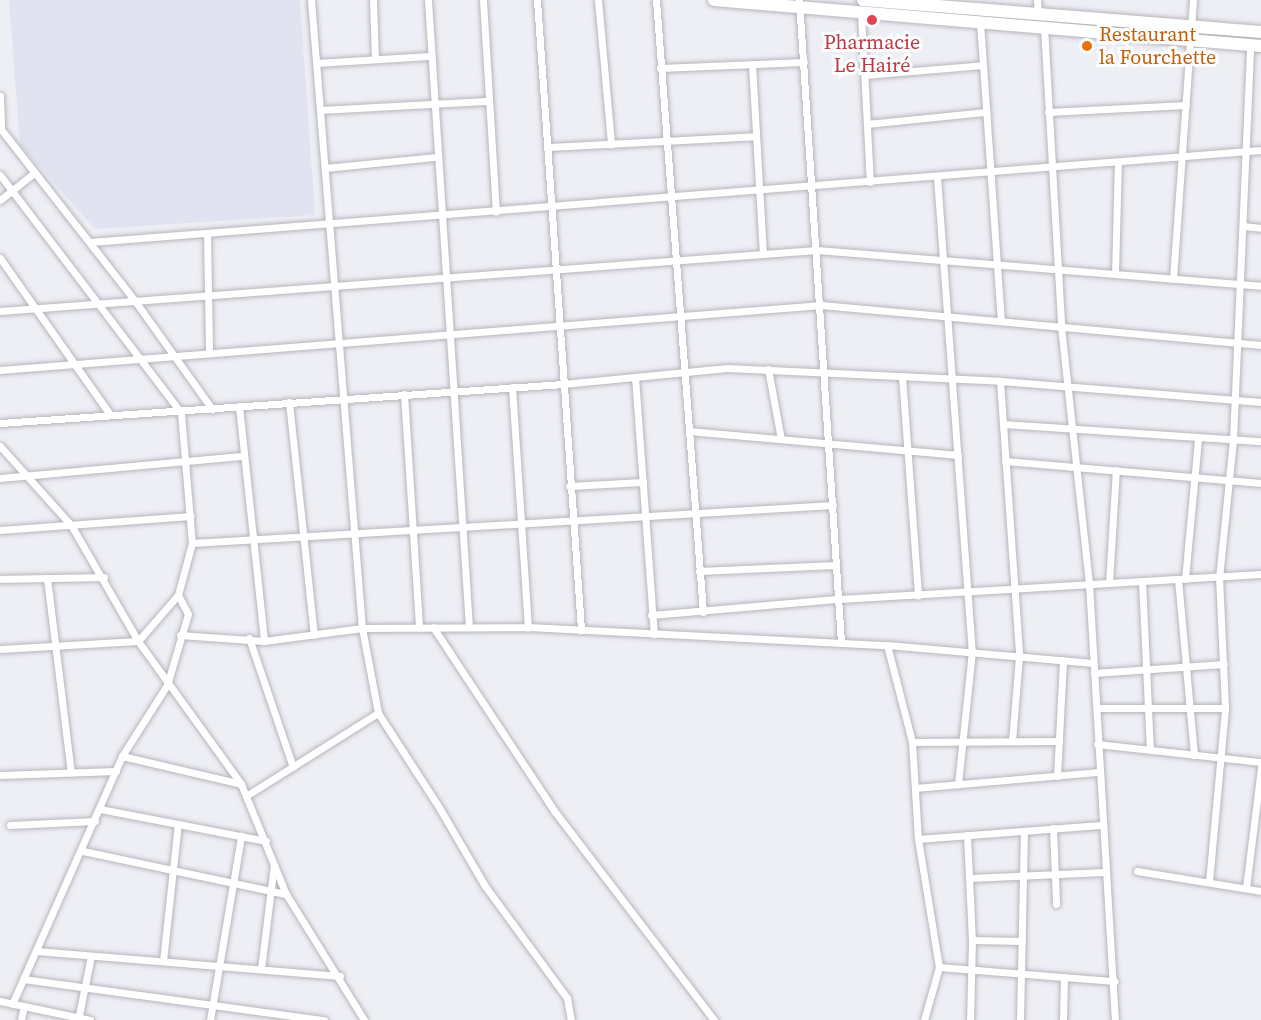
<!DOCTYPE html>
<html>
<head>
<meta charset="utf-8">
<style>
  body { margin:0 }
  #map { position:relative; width:1261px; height:1020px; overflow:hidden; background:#eeeff5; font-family:"Source Serif 4",serif }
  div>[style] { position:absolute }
  .built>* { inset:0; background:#e2e3f0 }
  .roads { filter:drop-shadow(0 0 2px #b5b6bb) drop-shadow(0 0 2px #b5b6bb) }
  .street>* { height:7px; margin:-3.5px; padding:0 3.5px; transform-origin:3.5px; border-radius:3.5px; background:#fff }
  .primary>* { height:12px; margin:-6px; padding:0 6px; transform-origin:6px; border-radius:6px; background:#fff }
  .dots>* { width:16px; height:16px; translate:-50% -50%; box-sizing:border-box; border:3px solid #fcfdff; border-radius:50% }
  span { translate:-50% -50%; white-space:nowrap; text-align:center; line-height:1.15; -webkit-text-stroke:6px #fcfdff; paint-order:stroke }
  .food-label { font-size:20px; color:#c56008 }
  .left { translate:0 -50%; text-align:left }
  .health-label { font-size:20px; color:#be3a42 }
</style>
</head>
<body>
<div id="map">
  <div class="built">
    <i style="clip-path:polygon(9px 0,300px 0,315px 215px,95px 229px,20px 145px)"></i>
  </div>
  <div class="roads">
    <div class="street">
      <i style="left:311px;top:0;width:630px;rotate:85.36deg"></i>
      <i style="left:362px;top:628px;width:86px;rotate:79.3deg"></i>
      <i style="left:378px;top:713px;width:114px;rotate:57.1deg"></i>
      <i style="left:440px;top:809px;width:89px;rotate:59.7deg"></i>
      <i style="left:485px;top:886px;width:139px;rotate:53.8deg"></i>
      <i style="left:567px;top:998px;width:22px;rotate:80deg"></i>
      <i style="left:373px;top:0;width:59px;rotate:88.1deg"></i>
      <i style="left:428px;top:0;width:628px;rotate:86.26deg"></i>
      <i style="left:483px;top:0;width:212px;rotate:86.5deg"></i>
      <i style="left:537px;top:0;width:632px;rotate:86deg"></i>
      <i style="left:598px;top:0;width:145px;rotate:84.8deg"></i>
      <i style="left:656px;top:0;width:614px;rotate:85.61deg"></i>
      <i style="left:799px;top:0;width:643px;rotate:86.26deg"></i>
      <i style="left:1037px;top:0;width:13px;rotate:86deg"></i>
      <i style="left:861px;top:12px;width:170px;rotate:87deg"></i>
      <i style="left:980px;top:22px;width:299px;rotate:86deg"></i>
      <i style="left:1044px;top:27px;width:299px;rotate:86.7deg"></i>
      <i style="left:1061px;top:326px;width:260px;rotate:83.8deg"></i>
      <i style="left:1089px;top:584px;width:437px;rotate:86.6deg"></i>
      <i style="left:317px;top:63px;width:112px;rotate:-3.6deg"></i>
      <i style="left:752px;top:64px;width:190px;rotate:86.7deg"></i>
      <i style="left:660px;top:68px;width:144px;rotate:-2.4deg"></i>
      <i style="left:865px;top:75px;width:118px;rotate:-4.8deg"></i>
      <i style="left:0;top:96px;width:33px;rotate:88deg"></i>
      <i style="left:320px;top:110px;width:166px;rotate:-3.1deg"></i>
      <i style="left:1048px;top:112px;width:138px;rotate:-2.9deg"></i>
      <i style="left:867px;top:124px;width:120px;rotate:-5.8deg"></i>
      <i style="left:0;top:128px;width:219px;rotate:52deg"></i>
      <i style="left:135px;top:301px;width:133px;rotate:54.5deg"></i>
      <i style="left:548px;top:147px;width:208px;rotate:-3deg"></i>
      <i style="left:325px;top:168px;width:112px;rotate:-5.7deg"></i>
      <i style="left:0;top:175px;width:299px;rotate:52.7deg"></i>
      <i style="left:181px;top:413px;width:130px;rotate:85.2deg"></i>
      <i style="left:192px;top:543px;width:54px;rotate:105.1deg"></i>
      <i style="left:178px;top:595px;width:21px;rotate:62deg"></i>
      <i style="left:188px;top:614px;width:74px;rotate:106.5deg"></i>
      <i style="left:167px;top:685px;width:84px;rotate:122.4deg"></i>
      <i style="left:122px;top:756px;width:271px;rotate:113.9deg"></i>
      <i style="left:937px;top:177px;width:475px;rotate:85.8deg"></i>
      <i style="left:972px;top:651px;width:134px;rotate:96deg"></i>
      <i style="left:0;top:200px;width:43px;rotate:-38.5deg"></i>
      <i style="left:1243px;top:226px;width:18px;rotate:6deg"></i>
      <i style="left:207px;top:234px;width:119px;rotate:89deg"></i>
      <i style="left:90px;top:242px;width:1175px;rotate:-4.49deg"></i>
      <i style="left:0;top:258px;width:189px;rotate:54.9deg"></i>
      <i style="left:1115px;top:274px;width:112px;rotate:-88.5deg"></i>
      <i style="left:1173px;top:279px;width:280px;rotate:-85.9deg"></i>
      <i style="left:0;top:311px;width:819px;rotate:-4.27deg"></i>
      <i style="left:817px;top:250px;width:445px;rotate:4.6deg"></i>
      <i style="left:768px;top:369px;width:71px;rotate:79.5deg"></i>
      <i style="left:0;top:370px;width:824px;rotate:-4.53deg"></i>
      <i style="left:821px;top:305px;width:442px;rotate:5.2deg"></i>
      <i style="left:902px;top:376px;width:220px;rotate:85.8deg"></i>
      <i style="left:635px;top:377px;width:258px;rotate:85.8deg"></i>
      <i style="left:1000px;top:381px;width:276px;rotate:86deg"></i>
      <i style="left:1019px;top:656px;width:85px;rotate:94.7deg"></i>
      <i style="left:512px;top:387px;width:241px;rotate:86.2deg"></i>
      <i style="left:404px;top:394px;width:234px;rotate:86.3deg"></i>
      <i style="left:289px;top:402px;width:234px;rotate:83.9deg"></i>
      <i style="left:239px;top:406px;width:236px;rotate:83.9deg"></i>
      <i style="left:0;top:423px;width:564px;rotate:-3.96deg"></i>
      <i style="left:563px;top:384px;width:165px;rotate:-5.6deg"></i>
      <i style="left:727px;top:368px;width:273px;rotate:2.7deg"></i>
      <i style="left:1000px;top:381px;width:262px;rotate:4.6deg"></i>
      <i style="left:1003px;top:424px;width:259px;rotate:3.8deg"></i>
      <i style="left:689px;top:431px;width:270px;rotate:5.1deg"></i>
      <i style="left:0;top:446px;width:106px;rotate:48.1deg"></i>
      <i style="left:71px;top:525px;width:134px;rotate:60deg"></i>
      <i style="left:138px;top:641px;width:176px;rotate:54.2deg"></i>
      <i style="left:241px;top:784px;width:119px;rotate:67.8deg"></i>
      <i style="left:286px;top:894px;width:148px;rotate:58.2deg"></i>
      <i style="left:1005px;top:461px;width:257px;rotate:4.9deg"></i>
      <i style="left:0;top:478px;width:245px;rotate:-5.2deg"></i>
      <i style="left:569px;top:486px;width:74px;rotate:-3.1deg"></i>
      <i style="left:0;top:530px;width:191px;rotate:-4.2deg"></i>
      <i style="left:192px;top:543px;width:642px;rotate:-3.39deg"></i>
      <i style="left:699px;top:571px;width:137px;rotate:-2.5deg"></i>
      <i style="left:47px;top:578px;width:196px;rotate:83deg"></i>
      <i style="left:0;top:579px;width:104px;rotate:-1.1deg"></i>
      <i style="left:1178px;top:579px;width:177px;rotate:84.8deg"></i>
      <i style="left:1185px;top:579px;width:142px;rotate:-84.7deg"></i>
      <i style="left:1142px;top:581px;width:169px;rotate:87.3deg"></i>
      <i style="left:1109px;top:583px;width:113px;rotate:-86.5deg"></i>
      <i style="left:651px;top:615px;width:189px;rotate:-4.9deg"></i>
      <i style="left:839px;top:599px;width:423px;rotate:-3.4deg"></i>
      <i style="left:433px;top:627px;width:222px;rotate:56.6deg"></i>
      <i style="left:555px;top:812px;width:262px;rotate:52.6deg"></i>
      <i style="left:180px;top:635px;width:84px;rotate:4.1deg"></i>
      <i style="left:264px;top:641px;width:99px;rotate:-7.6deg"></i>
      <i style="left:362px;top:628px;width:166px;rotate:-0.3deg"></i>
      <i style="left:528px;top:627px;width:359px;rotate:2.9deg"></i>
      <i style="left:887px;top:645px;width:207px;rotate:5deg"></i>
      <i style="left:249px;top:638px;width:136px;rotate:71.2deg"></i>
      <i style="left:887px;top:645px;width:100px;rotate:75.5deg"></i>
      <i style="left:912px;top:742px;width:97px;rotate:86.5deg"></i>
      <i style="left:918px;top:839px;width:130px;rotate:80.7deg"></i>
      <i style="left:939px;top:967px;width:55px;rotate:105.8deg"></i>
      <i style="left:0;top:649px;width:138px;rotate:-3.3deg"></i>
      <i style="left:138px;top:641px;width:61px;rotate:-49deg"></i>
      <i style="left:1094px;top:673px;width:130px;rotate:-4deg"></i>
      <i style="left:1097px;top:708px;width:128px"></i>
      <i style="left:912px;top:742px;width:147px;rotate:-0.4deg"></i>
      <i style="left:1097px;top:744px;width:165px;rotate:6.3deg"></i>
      <i style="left:122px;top:756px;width:122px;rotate:13.2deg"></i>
      <i style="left:0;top:775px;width:116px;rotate:-2deg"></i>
      <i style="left:1057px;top:776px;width:116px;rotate:-87deg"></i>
      <i style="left:915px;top:788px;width:185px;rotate:-5deg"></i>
      <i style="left:246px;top:796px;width:156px;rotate:-32.2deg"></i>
      <i style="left:100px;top:809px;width:169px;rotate:10.9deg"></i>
      <i style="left:10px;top:825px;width:85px;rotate:-2.7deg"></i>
      <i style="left:1053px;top:828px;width:76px;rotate:87.7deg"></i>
      <i style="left:967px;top:835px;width:105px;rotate:87.3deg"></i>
      <i style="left:972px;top:940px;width:80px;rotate:91.4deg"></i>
      <i style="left:918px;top:839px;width:183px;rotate:-4.4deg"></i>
      <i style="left:83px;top:851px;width:208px;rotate:12deg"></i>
      <i style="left:1137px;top:871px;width:126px;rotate:9.2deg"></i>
      <i style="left:970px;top:878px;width:134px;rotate:-2.6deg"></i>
      <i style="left:1209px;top:882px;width:175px;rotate:-84.7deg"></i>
      <i style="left:1225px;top:708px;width:130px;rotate:-92.6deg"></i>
      <i style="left:1219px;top:578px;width:139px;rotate:-84.2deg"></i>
      <i style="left:1233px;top:440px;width:395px;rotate:-87.5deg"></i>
      <i style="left:1246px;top:888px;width:122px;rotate:-82.9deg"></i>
      <i style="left:972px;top:940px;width:50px;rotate:1.1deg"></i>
      <i style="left:36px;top:951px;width:305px;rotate:4.7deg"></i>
      <i style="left:163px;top:961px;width:138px;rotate:-83.8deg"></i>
      <i style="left:939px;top:967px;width:176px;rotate:4.6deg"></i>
      <i style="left:261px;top:969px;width:105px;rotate:-82.9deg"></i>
      <i style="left:23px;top:979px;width:304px;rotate:7.8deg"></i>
      <i style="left:0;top:1001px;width:92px;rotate:11.9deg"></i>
      <i style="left:21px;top:1020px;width:14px;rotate:-78deg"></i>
      <i style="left:78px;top:1020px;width:65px;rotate:-78.5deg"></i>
      <i style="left:210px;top:1020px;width:187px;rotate:-80.4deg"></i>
      <i style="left:1020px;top:1020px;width:189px;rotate:-88.8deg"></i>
      <i style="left:1063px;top:1020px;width:43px;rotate:-88.7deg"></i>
    </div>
    <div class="primary">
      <i style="left:714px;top:0;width:549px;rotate:4.81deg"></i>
      <i style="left:863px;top:0;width:399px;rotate:4.6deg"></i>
    </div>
  </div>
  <div class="dots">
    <i style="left:872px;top:20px;background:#e0444e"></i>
    <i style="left:1087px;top:46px;background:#e8710a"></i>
  </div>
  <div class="food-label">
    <span class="left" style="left:1099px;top:46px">Restaurant<br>la Fourchette</span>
  </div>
  <div class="health-label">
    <span style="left:872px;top:54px">Pharmacie<br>Le Hairé</span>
  </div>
</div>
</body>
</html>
